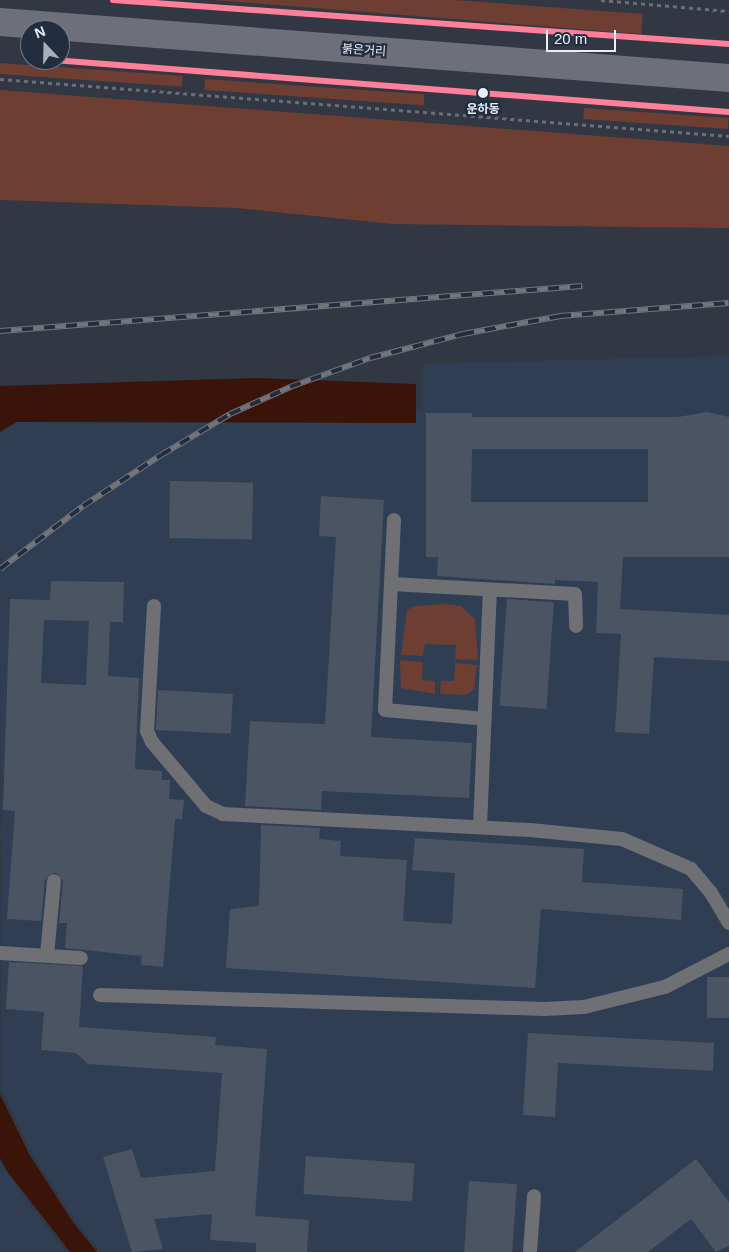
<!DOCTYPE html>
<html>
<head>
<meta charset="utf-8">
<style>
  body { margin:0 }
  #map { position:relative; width:729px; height:1252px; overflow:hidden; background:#323843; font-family:Arial,"Noto Sans KR",sans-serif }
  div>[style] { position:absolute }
  .built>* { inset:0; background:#303e54 }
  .green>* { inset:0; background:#6d3e31; transform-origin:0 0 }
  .water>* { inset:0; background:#3a1409 }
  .building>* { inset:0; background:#4b5463; transform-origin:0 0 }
  .path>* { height:3px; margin-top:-1.5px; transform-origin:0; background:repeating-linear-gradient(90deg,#6b6f75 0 4px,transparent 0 8px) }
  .service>* { height:14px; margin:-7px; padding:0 7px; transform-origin:7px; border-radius:7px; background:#6e7074 }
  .primary>* { height:28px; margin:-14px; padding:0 14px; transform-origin:14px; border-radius:14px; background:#6d7078 }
  .rail>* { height:5.5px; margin-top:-2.75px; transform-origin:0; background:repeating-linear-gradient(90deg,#222d3f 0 11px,#73757b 0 22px); box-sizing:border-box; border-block:1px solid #73757b }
  .tram-1>* { height:6px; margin:-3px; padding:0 3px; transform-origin:3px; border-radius:3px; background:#ff8098 }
  .dots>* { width:14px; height:14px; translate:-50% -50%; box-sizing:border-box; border:2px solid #222d3f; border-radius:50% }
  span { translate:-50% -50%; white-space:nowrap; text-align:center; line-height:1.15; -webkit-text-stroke:4.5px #222d3f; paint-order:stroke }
  .street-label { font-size:12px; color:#e8effb }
  .stop-label { font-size:12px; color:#e8effb; font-weight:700 }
  .north { position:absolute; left:20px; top:20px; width:50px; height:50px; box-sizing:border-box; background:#222d3f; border:1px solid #717b8a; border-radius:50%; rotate:339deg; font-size:14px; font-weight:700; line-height:20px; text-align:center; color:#e8effb }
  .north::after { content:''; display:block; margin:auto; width:18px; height:22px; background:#a8afbb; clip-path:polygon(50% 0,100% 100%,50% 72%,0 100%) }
  .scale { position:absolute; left:546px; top:30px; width:70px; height:22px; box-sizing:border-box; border:2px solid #e8effb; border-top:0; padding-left:6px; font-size:15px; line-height:18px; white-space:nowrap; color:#e8effb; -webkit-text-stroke:4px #222d3f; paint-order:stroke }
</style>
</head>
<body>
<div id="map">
  <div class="built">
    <i style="clip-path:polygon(729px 356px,729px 1251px,101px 1252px,76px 1222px,32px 1154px,1px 1088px,0 420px,422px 409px,423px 364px)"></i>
    <i style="clip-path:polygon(0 1162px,6px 1171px,65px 1252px,0 1252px)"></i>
  </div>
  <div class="green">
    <i style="clip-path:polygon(212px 0,455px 0,643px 14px,641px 34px)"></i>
    <i style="left:0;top:63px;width:183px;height:11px;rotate:4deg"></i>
    <i style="left:205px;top:79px;width:220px;height:11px;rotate:4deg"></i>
    <i style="clip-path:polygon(0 90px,729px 146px,729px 228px,392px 224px,236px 208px,0 200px)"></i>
    <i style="left:584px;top:108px;width:145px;height:11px;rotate:4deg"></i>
    <i style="clip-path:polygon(445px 604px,461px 606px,475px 619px,478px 660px,455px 659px,456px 645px,425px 644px,423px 656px,401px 655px,407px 610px,415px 606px)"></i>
    <i style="clip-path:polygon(400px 660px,423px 662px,422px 680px,435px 681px,435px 694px,401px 688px)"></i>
    <i style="clip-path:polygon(455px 663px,477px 665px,474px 689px,466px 695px,440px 694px,441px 681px,454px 681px)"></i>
  </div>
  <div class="water">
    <i style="clip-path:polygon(258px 378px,416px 384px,416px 423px,17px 422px,0 432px,0 386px)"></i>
    <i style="clip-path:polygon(0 1094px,29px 1154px,72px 1221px,97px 1252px,70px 1252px,7px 1171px,0 1158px)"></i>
  </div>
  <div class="building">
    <i style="clip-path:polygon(evenodd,707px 412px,729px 417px,729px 557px,623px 557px,620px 609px,729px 615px,729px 661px,654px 657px,649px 734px,615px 732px,621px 634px,596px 633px,598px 582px,555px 580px,555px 584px,437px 576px,438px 557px,426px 557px,426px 413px,472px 413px,472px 417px,678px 417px,707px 412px,472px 449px,648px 449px,648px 502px,471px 502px,472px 449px)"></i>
    <i style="left:170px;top:481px;width:83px;height:57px;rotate:1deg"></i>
    <i style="clip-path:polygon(321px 496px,384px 500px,371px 737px,472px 743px,469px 798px,322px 791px,321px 810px,245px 806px,250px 721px,325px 724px,336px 537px,319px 536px)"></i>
    <i style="clip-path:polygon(evenodd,51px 581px,124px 582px,123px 622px,110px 622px,108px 676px,139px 678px,135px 769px,162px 771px,162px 780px,170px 780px,169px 799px,184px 800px,182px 819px,175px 819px,163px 967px,141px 965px,142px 956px,65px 948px,67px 923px,59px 923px,63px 881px,55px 872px,45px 880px,41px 921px,7px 919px,15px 811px,3px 810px,10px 599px,50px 600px,51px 581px,44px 620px,89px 621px,86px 685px,41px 683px,44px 620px)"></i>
    <i style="left:507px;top:599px;width:47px;height:107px;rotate:4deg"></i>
    <i style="left:158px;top:690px;width:75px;height:40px;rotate:3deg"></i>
    <i style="clip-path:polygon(261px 825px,320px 828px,319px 839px,341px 841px,340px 856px,407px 860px,403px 921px,452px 924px,455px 873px,412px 870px,415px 838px,584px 849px,582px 882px,683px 889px,681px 920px,541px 909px,535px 988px,226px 968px,230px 909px,259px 906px)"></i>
    <i style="clip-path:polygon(9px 962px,83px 966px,79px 1027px,216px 1037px,215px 1045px,267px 1049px,255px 1216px,309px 1220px,307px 1252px,256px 1252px,256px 1243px,210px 1240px,212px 1214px,154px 1219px,163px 1249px,132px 1252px,103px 1157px,132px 1149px,141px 1178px,215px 1171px,222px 1073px,88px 1064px,76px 1053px,41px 1050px,44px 1012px,6px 1009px)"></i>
    <i style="left:707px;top:977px;width:22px;height:41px"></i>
    <i style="clip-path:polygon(528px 1033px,714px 1043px,713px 1071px,558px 1063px,555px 1117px,523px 1115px)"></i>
    <i style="left:306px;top:1156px;width:109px;height:38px;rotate:4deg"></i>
    <i style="clip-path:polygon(696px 1159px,729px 1202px,729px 1246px,716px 1252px,691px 1219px,648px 1252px,575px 1252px)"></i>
    <i style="left:469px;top:1181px;width:48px;height:71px;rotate:4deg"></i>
  </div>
  <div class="path">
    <i style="left:601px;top:0;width:128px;rotate:4.9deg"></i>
    <i style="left:0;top:79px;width:731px;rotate:4.47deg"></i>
  </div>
  <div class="service">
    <i style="left:394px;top:520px;width:190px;rotate:92.7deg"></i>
    <i style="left:385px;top:710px;width:100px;rotate:5.1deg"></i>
    <i style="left:391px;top:584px;width:184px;rotate:3.1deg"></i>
    <i style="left:575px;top:594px;width:32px;rotate:88deg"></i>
    <i style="left:154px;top:606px;width:125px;rotate:93.2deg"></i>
    <i style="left:147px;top:731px;width:12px;rotate:66deg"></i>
    <i style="left:152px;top:742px;width:84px;rotate:49.8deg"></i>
    <i style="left:206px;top:806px;width:19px;rotate:25deg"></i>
    <i style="left:223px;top:814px;width:307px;rotate:3deg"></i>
    <i style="left:530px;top:830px;width:92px;rotate:5.6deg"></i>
    <i style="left:622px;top:839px;width:75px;rotate:23.5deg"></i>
    <i style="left:691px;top:869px;width:31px;rotate:50deg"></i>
    <i style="left:711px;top:893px;width:35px;rotate:59deg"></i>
    <i style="left:480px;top:827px;width:237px;rotate:-87.6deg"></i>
    <i style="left:0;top:953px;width:81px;rotate:3.5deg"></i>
    <i style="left:47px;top:955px;width:74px;rotate:-84.6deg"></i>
    <i style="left:100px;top:995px;width:444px;rotate:1.8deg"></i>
    <i style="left:544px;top:1009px;width:40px;rotate:-2.9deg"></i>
    <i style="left:584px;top:1007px;width:83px;rotate:-13.9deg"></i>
    <i style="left:665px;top:987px;width:72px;rotate:-27.3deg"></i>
    <i style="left:530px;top:1252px;width:56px;rotate:-85.9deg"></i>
  </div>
  <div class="primary">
    <i style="left:0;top:22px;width:731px;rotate:4.39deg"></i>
  </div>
  <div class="rail">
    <i style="left:0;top:331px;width:584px;rotate:-4.42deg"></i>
    <i style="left:0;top:569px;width:104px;rotate:-37.2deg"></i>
    <i style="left:83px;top:506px;width:93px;rotate:-33.2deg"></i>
    <i style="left:161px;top:455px;width:80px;rotate:-30.7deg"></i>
    <i style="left:230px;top:414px;width:66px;rotate:-24.2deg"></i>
    <i style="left:290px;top:387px;width:85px;rotate:-19.9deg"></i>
    <i style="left:370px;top:358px;width:96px;rotate:-14.5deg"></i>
    <i style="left:463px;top:334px;width:99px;rotate:-10.5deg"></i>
    <i style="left:560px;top:316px;width:169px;rotate:-4.4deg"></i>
  </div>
  <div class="tram-1">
    <i style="left:113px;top:0;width:618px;rotate:4.09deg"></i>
    <i style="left:53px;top:60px;width:678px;rotate:4.4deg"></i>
  </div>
  <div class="dots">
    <i style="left:483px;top:93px;background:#e8effb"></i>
  </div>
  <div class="street-label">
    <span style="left:364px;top:51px;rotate:4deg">붉은거리</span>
  </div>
  <div class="stop-label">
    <span style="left:483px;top:110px">운하동</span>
  </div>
  <div class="north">N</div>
  <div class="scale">20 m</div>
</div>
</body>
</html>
